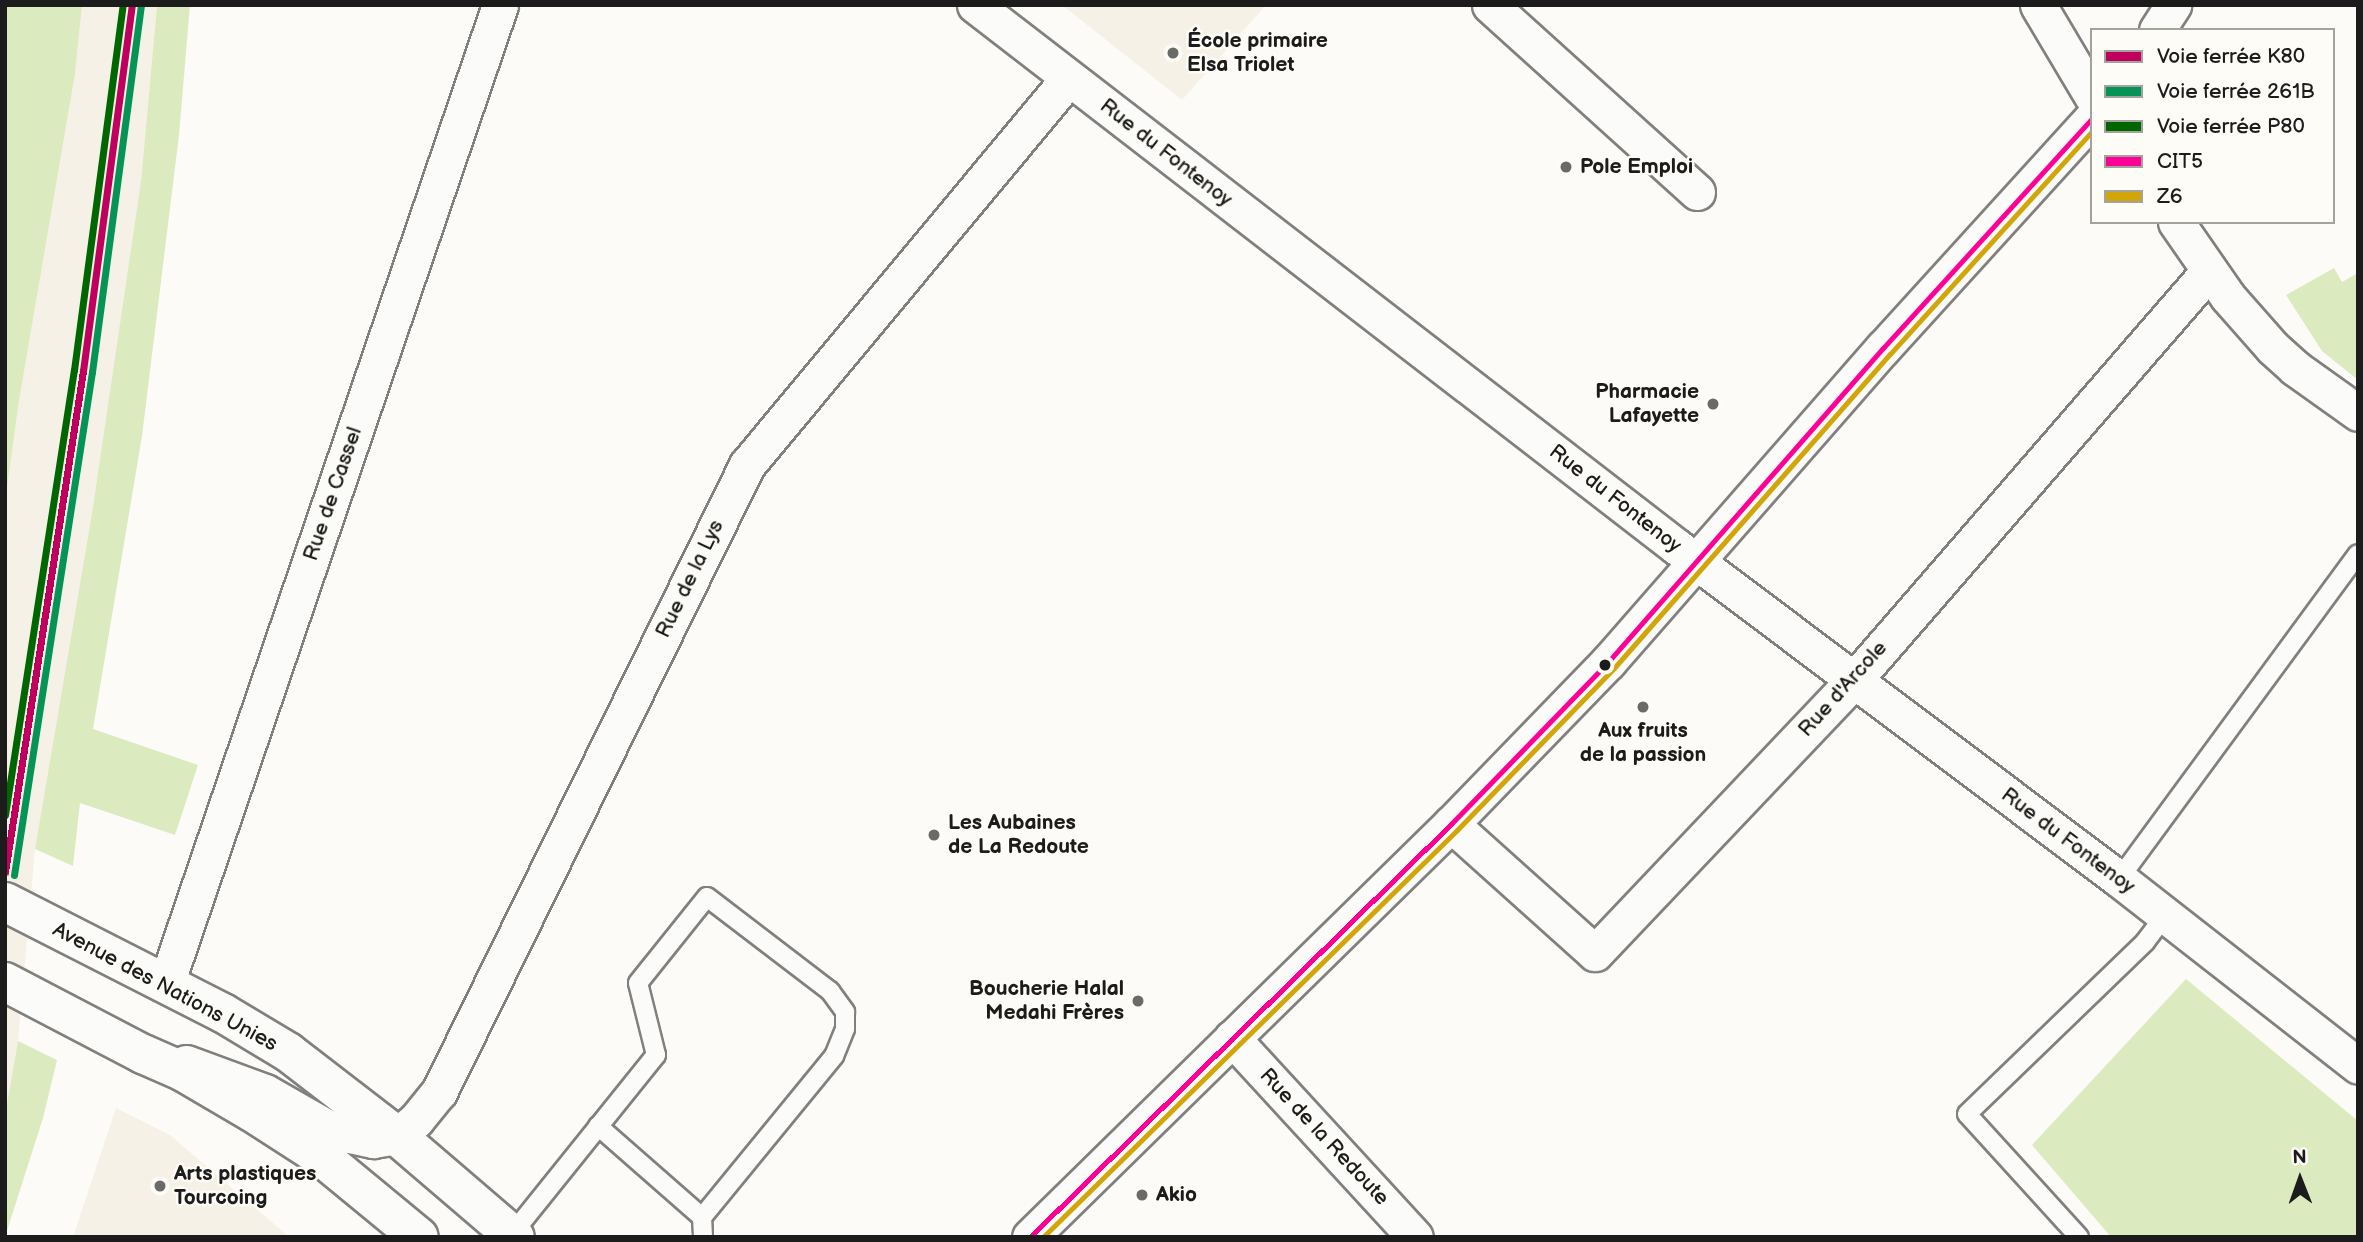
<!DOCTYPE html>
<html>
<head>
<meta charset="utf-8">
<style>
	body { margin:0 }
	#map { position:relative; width:2363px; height:1242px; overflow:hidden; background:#fcfbf8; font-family:"Balsamiq Sans",sans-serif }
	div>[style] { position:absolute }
	.built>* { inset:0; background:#f6f1e6 }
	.green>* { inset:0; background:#dceac0 }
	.roads { filter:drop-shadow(2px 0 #81807f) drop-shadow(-2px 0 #81807f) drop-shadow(0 2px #81807f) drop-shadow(0 -2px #81807f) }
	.lane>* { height:18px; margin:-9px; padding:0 9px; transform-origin:9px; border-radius:9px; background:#fbfbf9 }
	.street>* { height:35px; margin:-17.5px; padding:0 17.5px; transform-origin:17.5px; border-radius:17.5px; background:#fbfbf9 }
	.primary>* { height:38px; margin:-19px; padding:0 19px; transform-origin:19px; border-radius:19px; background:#fbfbf9 }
	.bus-1>* { height:5px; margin:-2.5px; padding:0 2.5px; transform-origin:2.5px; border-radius:2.5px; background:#ff0096 }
	.bus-2>* { height:5px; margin:-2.5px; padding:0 2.5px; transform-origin:2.5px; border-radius:2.5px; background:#d2a609 }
	.rail-1>* { height:7px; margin:-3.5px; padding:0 3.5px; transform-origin:3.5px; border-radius:3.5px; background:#bf005f }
	.rail-2>* { height:7px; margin:-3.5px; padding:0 3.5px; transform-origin:3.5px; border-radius:3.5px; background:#069456 }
	.rail-3>* { height:7px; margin:-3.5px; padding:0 3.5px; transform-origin:3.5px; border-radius:3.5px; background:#060 }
	.dots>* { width:19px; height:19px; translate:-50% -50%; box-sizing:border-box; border:4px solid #fdfcf7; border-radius:50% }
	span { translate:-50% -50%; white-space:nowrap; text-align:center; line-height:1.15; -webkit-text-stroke:5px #fdfcf7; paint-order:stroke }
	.poi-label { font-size:21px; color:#1c1c1c; font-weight:700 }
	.left { translate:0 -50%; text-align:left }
	.right { translate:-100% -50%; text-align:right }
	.street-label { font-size:21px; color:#1c1c1c }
	.frame { position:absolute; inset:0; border:7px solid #1c1c1c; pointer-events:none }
	.legend { position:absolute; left:2090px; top:28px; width:245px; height:196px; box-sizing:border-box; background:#fdfcf7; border:2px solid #a3a29f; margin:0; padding:9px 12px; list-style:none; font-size:21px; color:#1c1c1c }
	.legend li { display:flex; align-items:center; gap:14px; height:35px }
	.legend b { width:35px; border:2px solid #a3a29f }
	.north { position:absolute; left:2265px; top:1144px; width:70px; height:70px; -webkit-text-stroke:5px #fdfcf7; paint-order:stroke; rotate:359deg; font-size:19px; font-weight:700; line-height:28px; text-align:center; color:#1c1c1c }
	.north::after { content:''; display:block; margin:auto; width:24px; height:32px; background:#1c1c1c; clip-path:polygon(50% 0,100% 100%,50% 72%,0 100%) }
</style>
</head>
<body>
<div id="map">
	<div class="built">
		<i style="clip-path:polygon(82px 5px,157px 5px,141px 181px,92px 513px,35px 849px,18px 1041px,5px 1115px,5px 502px,19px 401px,75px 74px)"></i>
		<i style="clip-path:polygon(1062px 5px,1266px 5px,1182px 100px)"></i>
		<i style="clip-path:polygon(116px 1108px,170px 1135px,289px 1237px,73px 1237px)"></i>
	</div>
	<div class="green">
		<i style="clip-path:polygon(5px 5px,82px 5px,75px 74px,19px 401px,5px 502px)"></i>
		<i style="clip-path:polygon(157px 5px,190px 5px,179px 135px,142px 436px,93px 729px,198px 765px,175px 835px,80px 803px,73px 866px,35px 849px,92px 513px,141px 181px)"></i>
		<i style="clip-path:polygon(2334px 268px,2342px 282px,2358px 273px,2358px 380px,2322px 351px,2286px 295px)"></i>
		<i style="clip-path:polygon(2186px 979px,2358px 1121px,2358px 1237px,2111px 1237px,2032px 1145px)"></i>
		<i style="clip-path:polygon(18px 1041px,57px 1060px,43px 1118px,5px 1237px,5px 1115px)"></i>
	</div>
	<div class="roads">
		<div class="lane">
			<i style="left:2119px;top:879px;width:403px;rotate:-53.7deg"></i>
			<i style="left:598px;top:1126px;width:138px;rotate:41.2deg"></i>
			<i style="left:702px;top:1217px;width:20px;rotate:87deg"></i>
			<i style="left:512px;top:1234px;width:230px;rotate:-51.2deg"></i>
			<i style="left:656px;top:1055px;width:74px;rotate:-104deg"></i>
			<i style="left:638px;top:983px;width:110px;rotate:-51.3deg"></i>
			<i style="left:707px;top:897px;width:155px;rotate:37.4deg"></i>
			<i style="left:830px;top:991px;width:26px;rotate:54deg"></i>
			<i style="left:845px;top:1012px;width:17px;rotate:90deg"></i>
			<i style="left:845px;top:1029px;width:29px;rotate:112deg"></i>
			<i style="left:834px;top:1056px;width:208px;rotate:129.3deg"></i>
			<i style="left:2079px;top:1237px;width:166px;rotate:-132.3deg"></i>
			<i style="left:1967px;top:1114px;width:248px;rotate:-44deg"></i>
			<i style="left:2145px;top:942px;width:34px;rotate:-53deg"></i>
		</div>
		<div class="street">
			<i style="left:975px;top:5px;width:887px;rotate:37.67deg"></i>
			<i style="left:1677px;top:547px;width:553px;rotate:36.91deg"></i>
			<i style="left:2119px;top:879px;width:303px;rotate:38deg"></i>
			<i style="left:1490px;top:5px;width:279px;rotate:42.1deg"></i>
			<i style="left:2038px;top:5px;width:106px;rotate:59.3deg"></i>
			<i style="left:2157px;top:30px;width:30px;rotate:-57deg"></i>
			<i style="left:2176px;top:222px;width:91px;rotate:55.3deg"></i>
			<i style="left:2228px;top:297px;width:68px;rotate:48.6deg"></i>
			<i style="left:2273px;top:348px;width:30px;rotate:42deg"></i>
			<i style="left:2295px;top:368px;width:77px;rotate:35.5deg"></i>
			<i style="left:1451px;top:824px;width:193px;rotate:41.9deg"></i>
			<i style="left:1595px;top:953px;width:378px;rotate:-46.5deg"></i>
			<i style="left:1855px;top:679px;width:540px;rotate:-49.05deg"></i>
			<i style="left:166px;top:984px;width:1034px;rotate:-71.16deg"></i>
			<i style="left:1232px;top:1038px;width:270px;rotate:47.4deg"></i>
			<i style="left:186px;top:1063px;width:84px;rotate:20.2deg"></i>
			<i style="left:265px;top:1092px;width:70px;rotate:29.8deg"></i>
			<i style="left:326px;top:1127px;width:24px;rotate:19deg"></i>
			<i style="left:349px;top:1135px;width:25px;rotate:12deg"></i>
			<i style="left:373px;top:1140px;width:24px;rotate:-9deg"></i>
			<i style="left:397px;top:1136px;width:25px;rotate:-40deg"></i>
			<i style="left:416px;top:1120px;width:36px;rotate:-51deg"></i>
			<i style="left:439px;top:1092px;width:699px;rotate:-63.84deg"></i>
			<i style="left:747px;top:465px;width:503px;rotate:-50.24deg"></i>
			<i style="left:1030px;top:1237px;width:590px;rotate:-44.45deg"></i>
			<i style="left:1451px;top:824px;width:226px;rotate:-45.9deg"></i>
			<i style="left:1608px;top:662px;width:417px;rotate:-48.8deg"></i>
			<i style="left:1883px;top:348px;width:311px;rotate:-47.7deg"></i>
		</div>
		<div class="primary">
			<i style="left:5px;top:902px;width:245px;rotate:27deg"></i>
			<i style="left:223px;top:1013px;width:76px;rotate:31deg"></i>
			<i style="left:288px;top:1052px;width:138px;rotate:37.6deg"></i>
			<i style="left:397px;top:1136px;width:155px;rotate:40.6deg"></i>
			<i style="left:5px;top:982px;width:156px;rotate:27.6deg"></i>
			<i style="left:143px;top:1054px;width:43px;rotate:23.6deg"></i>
			<i style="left:182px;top:1071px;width:81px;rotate:30.4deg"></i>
			<i style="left:252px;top:1112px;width:85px;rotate:32.9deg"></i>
			<i style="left:323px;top:1158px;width:124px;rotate:39.5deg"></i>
		</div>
	</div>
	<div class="bus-1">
		<i style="left:1030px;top:1237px;width:590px;rotate:-44.45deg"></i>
		<i style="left:1451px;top:824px;width:226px;rotate:-45.9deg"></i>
		<i style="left:1608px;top:662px;width:417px;rotate:-48.8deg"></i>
		<i style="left:1883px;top:348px;width:311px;rotate:-47.7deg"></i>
	</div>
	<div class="bus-2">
		<i style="left:1043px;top:1237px;width:581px;rotate:-44.51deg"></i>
		<i style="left:1457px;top:830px;width:226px;rotate:-45.9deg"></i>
		<i style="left:1614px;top:668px;width:418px;rotate:-48.7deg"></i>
		<i style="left:1890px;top:354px;width:301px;rotate:-47.8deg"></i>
	</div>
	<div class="rail-1">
		<i style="left:5px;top:872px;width:507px;rotate:-81.15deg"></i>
		<i style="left:83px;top:371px;width:369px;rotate:-82.4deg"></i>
	</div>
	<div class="rail-2">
		<i style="left:14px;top:875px;width:509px;rotate:-81.19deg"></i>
		<i style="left:92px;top:372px;width:369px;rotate:-82.4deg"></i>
	</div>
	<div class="rail-3">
		<i style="left:5px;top:815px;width:450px;rotate:-81.2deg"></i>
		<i style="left:74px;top:370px;width:368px;rotate:-82.4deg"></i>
	</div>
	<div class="dots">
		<i style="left:1173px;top:53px;background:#6a6a69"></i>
		<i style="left:1566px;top:167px;background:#6a6a69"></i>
		<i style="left:1713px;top:404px;background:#6a6a69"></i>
		<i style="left:1605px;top:665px;background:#1c1c1c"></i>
		<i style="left:1643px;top:707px;background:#6a6a69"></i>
		<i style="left:934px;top:835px;background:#6a6a69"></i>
		<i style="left:1138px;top:1001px;background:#6a6a69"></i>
		<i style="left:160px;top:1186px;background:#6a6a69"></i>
		<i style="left:1142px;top:1195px;background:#6a6a69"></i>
	</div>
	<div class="poi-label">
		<span class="left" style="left:1187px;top:53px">École primaire<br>Elsa Triolet</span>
		<span class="left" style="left:1580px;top:167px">Pole Emploi</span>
		<span class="right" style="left:1699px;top:404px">Pharmacie<br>Lafayette</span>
		<span style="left:1643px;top:743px">Aux fruits<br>de la passion</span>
		<span class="left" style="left:948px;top:835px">Les Aubaines<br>de La Redoute</span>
		<span class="right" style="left:1124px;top:1001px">Boucherie Halal<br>Medahi Frères</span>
		<span class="left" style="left:174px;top:1186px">Arts plastiques<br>Tourcoing</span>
		<span class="left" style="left:1156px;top:1195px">Akio</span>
	</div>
	<div class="street-label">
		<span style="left:1166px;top:153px;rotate:38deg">Rue du Fontenoy</span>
		<span style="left:333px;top:494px;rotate:-71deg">Rue de Cassel</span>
		<span style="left:1615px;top:499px;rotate:38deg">Rue du Fontenoy</span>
		<span style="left:690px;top:579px;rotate:-64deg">Rue de la Lys</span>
		<span style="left:1843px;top:689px;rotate:-48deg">Rue d'Arcole</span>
		<span style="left:2068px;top:841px;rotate:37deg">Rue du Fontenoy</span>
		<span style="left:165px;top:987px;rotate:28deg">Avenue des Nations Unies</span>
		<span style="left:1324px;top:1137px;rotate:47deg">Rue de la Redoute</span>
	</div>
	<div class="frame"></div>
	<ul class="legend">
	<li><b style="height:9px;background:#bf005f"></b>Voie ferrée K80</li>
	<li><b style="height:9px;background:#069456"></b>Voie ferrée 261B</li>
	<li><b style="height:9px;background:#060"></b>Voie ferrée P80</li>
	<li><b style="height:9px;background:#ff0096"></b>CIT5</li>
	<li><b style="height:9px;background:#d2a609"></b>Z6</li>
	</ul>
	<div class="north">N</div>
</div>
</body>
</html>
